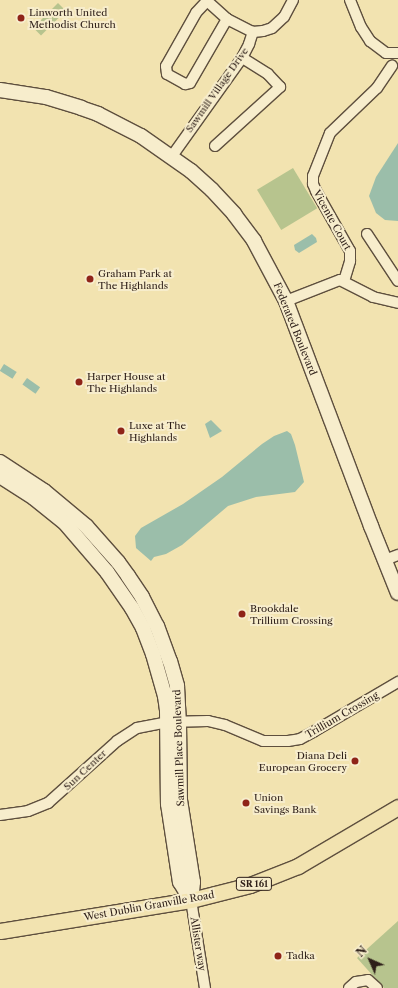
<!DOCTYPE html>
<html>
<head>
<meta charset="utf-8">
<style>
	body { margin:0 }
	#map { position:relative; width:398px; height:988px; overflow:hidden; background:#f2e3b0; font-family:"Libre Caslon Text",serif }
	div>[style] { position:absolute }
	.green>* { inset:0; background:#b7c48e; transform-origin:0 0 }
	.water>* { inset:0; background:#9bbeaa; transform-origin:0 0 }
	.roads { filter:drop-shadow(1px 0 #5e4f3e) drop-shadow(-1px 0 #5e4f3e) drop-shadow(0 1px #5e4f3e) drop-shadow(0 -1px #5e4f3e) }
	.street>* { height:10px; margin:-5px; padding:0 5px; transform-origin:5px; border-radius:5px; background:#f7edcc }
	.secondary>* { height:14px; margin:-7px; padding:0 7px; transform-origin:7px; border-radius:7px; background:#f7edcc }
	.primary>* { height:15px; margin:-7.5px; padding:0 7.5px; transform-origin:7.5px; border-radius:7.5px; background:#f2e3b0 }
	.dots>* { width:11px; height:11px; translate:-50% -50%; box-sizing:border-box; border:2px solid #f7edcc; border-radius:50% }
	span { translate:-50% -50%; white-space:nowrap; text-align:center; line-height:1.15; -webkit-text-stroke:4px #f7edcc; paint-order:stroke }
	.shield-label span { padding:1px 3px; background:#f7edcc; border:1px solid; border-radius:3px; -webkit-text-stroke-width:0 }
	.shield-label { font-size:9px; color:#2d1e18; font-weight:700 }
	.poi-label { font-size:10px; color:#2d1e18 }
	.left { translate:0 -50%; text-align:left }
	.right { translate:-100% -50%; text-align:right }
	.street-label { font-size:10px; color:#2d1e18 }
	.north { position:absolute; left:350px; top:940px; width:40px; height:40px; -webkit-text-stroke:3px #f7edcc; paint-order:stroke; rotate:315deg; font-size:11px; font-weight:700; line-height:16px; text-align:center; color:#2d1e18 }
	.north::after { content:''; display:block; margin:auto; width:14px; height:18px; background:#2d1e18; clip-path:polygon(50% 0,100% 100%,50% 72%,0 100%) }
</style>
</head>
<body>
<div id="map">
	<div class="green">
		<i style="left:58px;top:3px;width:11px;height:35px;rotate:45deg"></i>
		<i style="left:293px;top:168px;width:47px;height:42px;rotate:59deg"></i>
		<i style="clip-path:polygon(398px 921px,398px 988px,384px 988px,357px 958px)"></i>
	</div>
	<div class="water">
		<i style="clip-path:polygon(398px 143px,398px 221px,385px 220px,376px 213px,369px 196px,376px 177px)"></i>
		<i style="clip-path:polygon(312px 234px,316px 238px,317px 242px,299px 253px,295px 250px,294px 245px)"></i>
		<i style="left:4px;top:364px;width:15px;height:8px;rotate:32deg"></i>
		<i style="left:27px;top:378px;width:16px;height:8px;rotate:35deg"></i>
		<i style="clip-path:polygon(211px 420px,222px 431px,210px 438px,205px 424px)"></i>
		<i style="clip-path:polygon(287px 431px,291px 434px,295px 445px,304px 482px,295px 492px,256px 497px,228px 506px,182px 545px,166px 554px,154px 557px,151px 561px,136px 548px,135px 536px,141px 528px,183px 504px,222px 477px,262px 444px,274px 436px)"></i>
	</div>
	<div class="roads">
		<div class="street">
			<i style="left:206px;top:0;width:28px;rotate:42deg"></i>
			<i style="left:227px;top:19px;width:29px;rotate:27deg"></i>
			<i style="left:253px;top:32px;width:10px;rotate:-6deg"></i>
			<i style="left:263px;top:31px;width:9px;rotate:-18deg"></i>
			<i style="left:272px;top:28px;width:16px;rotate:-43deg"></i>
			<i style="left:284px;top:17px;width:19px;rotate:-62deg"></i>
			<i style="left:350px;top:0;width:29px;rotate:68deg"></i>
			<i style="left:361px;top:27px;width:17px;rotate:57deg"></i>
			<i style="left:370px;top:41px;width:20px;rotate:37deg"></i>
			<i style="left:386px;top:53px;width:12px"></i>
			<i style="left:207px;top:1px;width:16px;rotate:133deg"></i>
			<i style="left:196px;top:13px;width:61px;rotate:119.5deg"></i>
			<i style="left:166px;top:66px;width:8px;rotate:83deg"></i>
			<i style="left:167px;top:74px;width:21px;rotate:29deg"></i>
			<i style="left:185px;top:84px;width:5px;rotate:-11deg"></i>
			<i style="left:190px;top:83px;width:74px;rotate:-60deg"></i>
			<i style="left:215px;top:146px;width:88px;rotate:-42.2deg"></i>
			<i style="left:280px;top:87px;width:18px;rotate:-133deg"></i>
			<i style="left:268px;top:74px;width:31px;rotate:-148deg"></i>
			<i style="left:172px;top:156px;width:120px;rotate:-54.5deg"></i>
			<i style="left:242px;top:58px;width:16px;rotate:-63deg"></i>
			<i style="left:249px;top:44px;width:13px;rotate:-72deg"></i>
			<i style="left:367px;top:234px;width:56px;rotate:56.6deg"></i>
			<i style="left:344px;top:281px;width:21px;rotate:-73deg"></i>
			<i style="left:350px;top:261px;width:10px;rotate:-90deg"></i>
			<i style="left:350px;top:251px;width:69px;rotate:-119.5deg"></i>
			<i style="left:316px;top:191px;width:8px;rotate:-113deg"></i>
			<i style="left:313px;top:184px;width:8px;rotate:-90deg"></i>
			<i style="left:313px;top:176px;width:46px;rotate:-68.4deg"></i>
			<i style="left:330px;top:133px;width:65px;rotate:-43.8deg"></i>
			<i style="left:377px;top:88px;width:27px;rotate:-56deg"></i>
			<i style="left:286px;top:301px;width:58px;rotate:-21.3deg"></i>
			<i style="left:340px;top:280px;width:37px;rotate:27deg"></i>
			<i style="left:373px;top:297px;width:26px;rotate:13deg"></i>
			<i style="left:385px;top:560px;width:14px;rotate:-21deg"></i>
			<i style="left:0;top:815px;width:28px;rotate:-8deg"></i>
			<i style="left:28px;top:811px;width:22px;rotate:-22deg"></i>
			<i style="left:48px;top:803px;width:93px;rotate:-41.9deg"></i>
			<i style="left:117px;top:741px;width:24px;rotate:-33deg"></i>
			<i style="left:137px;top:728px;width:31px;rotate:-11deg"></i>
			<i style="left:167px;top:722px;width:41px;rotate:-1.4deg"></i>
			<i style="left:208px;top:721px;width:17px;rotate:13deg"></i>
			<i style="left:225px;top:725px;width:41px;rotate:22.8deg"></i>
			<i style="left:263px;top:741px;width:25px"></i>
			<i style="left:288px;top:741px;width:12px;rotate:-9deg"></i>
			<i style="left:300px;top:739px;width:15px;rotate:-28deg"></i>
			<i style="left:313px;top:732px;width:99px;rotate:-30.5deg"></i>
			<i style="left:191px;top:900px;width:89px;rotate:81deg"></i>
			<i style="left:349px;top:988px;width:9px;rotate:-41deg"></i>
			<i style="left:356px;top:982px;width:12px;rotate:-9deg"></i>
			<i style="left:368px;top:980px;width:12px;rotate:42deg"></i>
		</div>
		<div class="secondary">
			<i style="left:0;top:90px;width:47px;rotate:8.7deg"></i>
			<i style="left:46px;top:97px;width:37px;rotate:17deg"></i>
			<i style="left:81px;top:108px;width:18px;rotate:19deg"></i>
			<i style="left:98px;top:114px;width:48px;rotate:27.1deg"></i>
			<i style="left:141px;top:136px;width:61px;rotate:35deg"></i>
			<i style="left:191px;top:171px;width:28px;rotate:42deg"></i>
			<i style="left:212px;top:190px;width:33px;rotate:47deg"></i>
			<i style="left:234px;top:214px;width:34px;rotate:53deg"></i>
			<i style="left:254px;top:241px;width:68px;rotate:61.9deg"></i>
			<i style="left:286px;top:301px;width:241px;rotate:69.3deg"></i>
			<i style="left:371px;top:526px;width:72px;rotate:68.1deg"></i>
			<i style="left:0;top:462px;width:53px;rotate:33.4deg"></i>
			<i style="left:44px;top:491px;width:55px;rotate:39.8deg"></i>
			<i style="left:86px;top:526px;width:48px;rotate:48.4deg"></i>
			<i style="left:118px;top:562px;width:17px;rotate:54deg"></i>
			<i style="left:128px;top:576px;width:25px;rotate:56deg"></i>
			<i style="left:142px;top:597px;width:33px;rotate:63deg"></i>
			<i style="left:157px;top:626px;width:37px;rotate:70deg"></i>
			<i style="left:170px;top:661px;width:26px;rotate:74deg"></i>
			<i style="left:177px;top:686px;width:36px;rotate:87deg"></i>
			<i style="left:179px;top:722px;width:78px;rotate:89.3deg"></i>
			<i style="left:180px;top:800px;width:83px;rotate:81deg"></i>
			<i style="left:193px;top:882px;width:18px;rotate:96deg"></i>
			<i style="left:0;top:476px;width:40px;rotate:32.9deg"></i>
			<i style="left:34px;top:498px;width:38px;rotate:39deg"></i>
			<i style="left:64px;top:522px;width:66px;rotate:49.3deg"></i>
			<i style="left:107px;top:572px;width:44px;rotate:55.2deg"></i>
			<i style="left:132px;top:608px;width:23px;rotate:61deg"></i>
			<i style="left:143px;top:628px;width:28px;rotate:69deg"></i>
			<i style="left:153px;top:654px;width:44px;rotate:74.1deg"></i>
			<i style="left:165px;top:696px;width:15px;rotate:82deg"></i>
			<i style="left:167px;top:711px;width:93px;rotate:89.4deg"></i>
			<i style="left:168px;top:804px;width:79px;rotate:81.3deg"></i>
			<i style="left:180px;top:882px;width:21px;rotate:59deg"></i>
		</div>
		<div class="primary">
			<i style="left:0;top:931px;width:193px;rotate:-9.2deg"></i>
			<i style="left:191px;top:900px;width:61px;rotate:-14.3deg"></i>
			<i style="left:250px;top:885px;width:52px;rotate:-21.6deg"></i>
			<i style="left:298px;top:866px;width:116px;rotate:-30.5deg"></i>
		</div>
	</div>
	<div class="dots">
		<i style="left:21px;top:18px;background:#8f2418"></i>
		<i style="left:90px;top:279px;background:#8f2418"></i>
		<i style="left:79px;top:382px;background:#8f2418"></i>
		<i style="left:121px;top:431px;background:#8f2418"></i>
		<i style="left:242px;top:614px;background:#8f2418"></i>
		<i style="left:355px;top:761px;background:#8f2418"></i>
		<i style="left:246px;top:803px;background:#8f2418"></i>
		<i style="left:278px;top:956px;background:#8f2418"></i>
	</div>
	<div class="shield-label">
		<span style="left:254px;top:884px">SR 161</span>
	</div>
	<div class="poi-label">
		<span class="left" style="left:29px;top:18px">Linworth United<br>Methodist Church</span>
		<span class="left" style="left:98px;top:279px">Graham Park at<br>The Highlands</span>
		<span class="left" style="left:87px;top:382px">Harper House at<br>The Highlands</span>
		<span class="left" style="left:129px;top:431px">Luxe at The<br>Highlands</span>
		<span class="left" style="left:250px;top:614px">Brookdale<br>Trillium Crossing</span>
		<span class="right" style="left:347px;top:761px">Diana Deli<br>European Grocery</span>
		<span class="left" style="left:254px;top:803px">Union<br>Savings Bank</span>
		<span class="left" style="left:286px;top:956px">Tadka</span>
	</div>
	<div class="street-label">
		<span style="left:217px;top:90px;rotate:-55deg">Sawmill Village Drive</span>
		<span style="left:332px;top:220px;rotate:61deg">Vicente Court</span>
		<span style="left:295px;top:329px;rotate:68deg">Federated Boulevard</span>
		<span style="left:342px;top:715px;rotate:-30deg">Trillium Crossing</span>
		<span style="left:179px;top:748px;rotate:-92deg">Sawmill Place Boulevard</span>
		<span style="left:85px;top:770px;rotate:-43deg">Sun Center</span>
		<span style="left:149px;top:906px;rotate:-10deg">West Dublin Granville Road</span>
		<span style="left:198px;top:944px;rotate:81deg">Allister way</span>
	</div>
	<div class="north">N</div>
</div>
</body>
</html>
